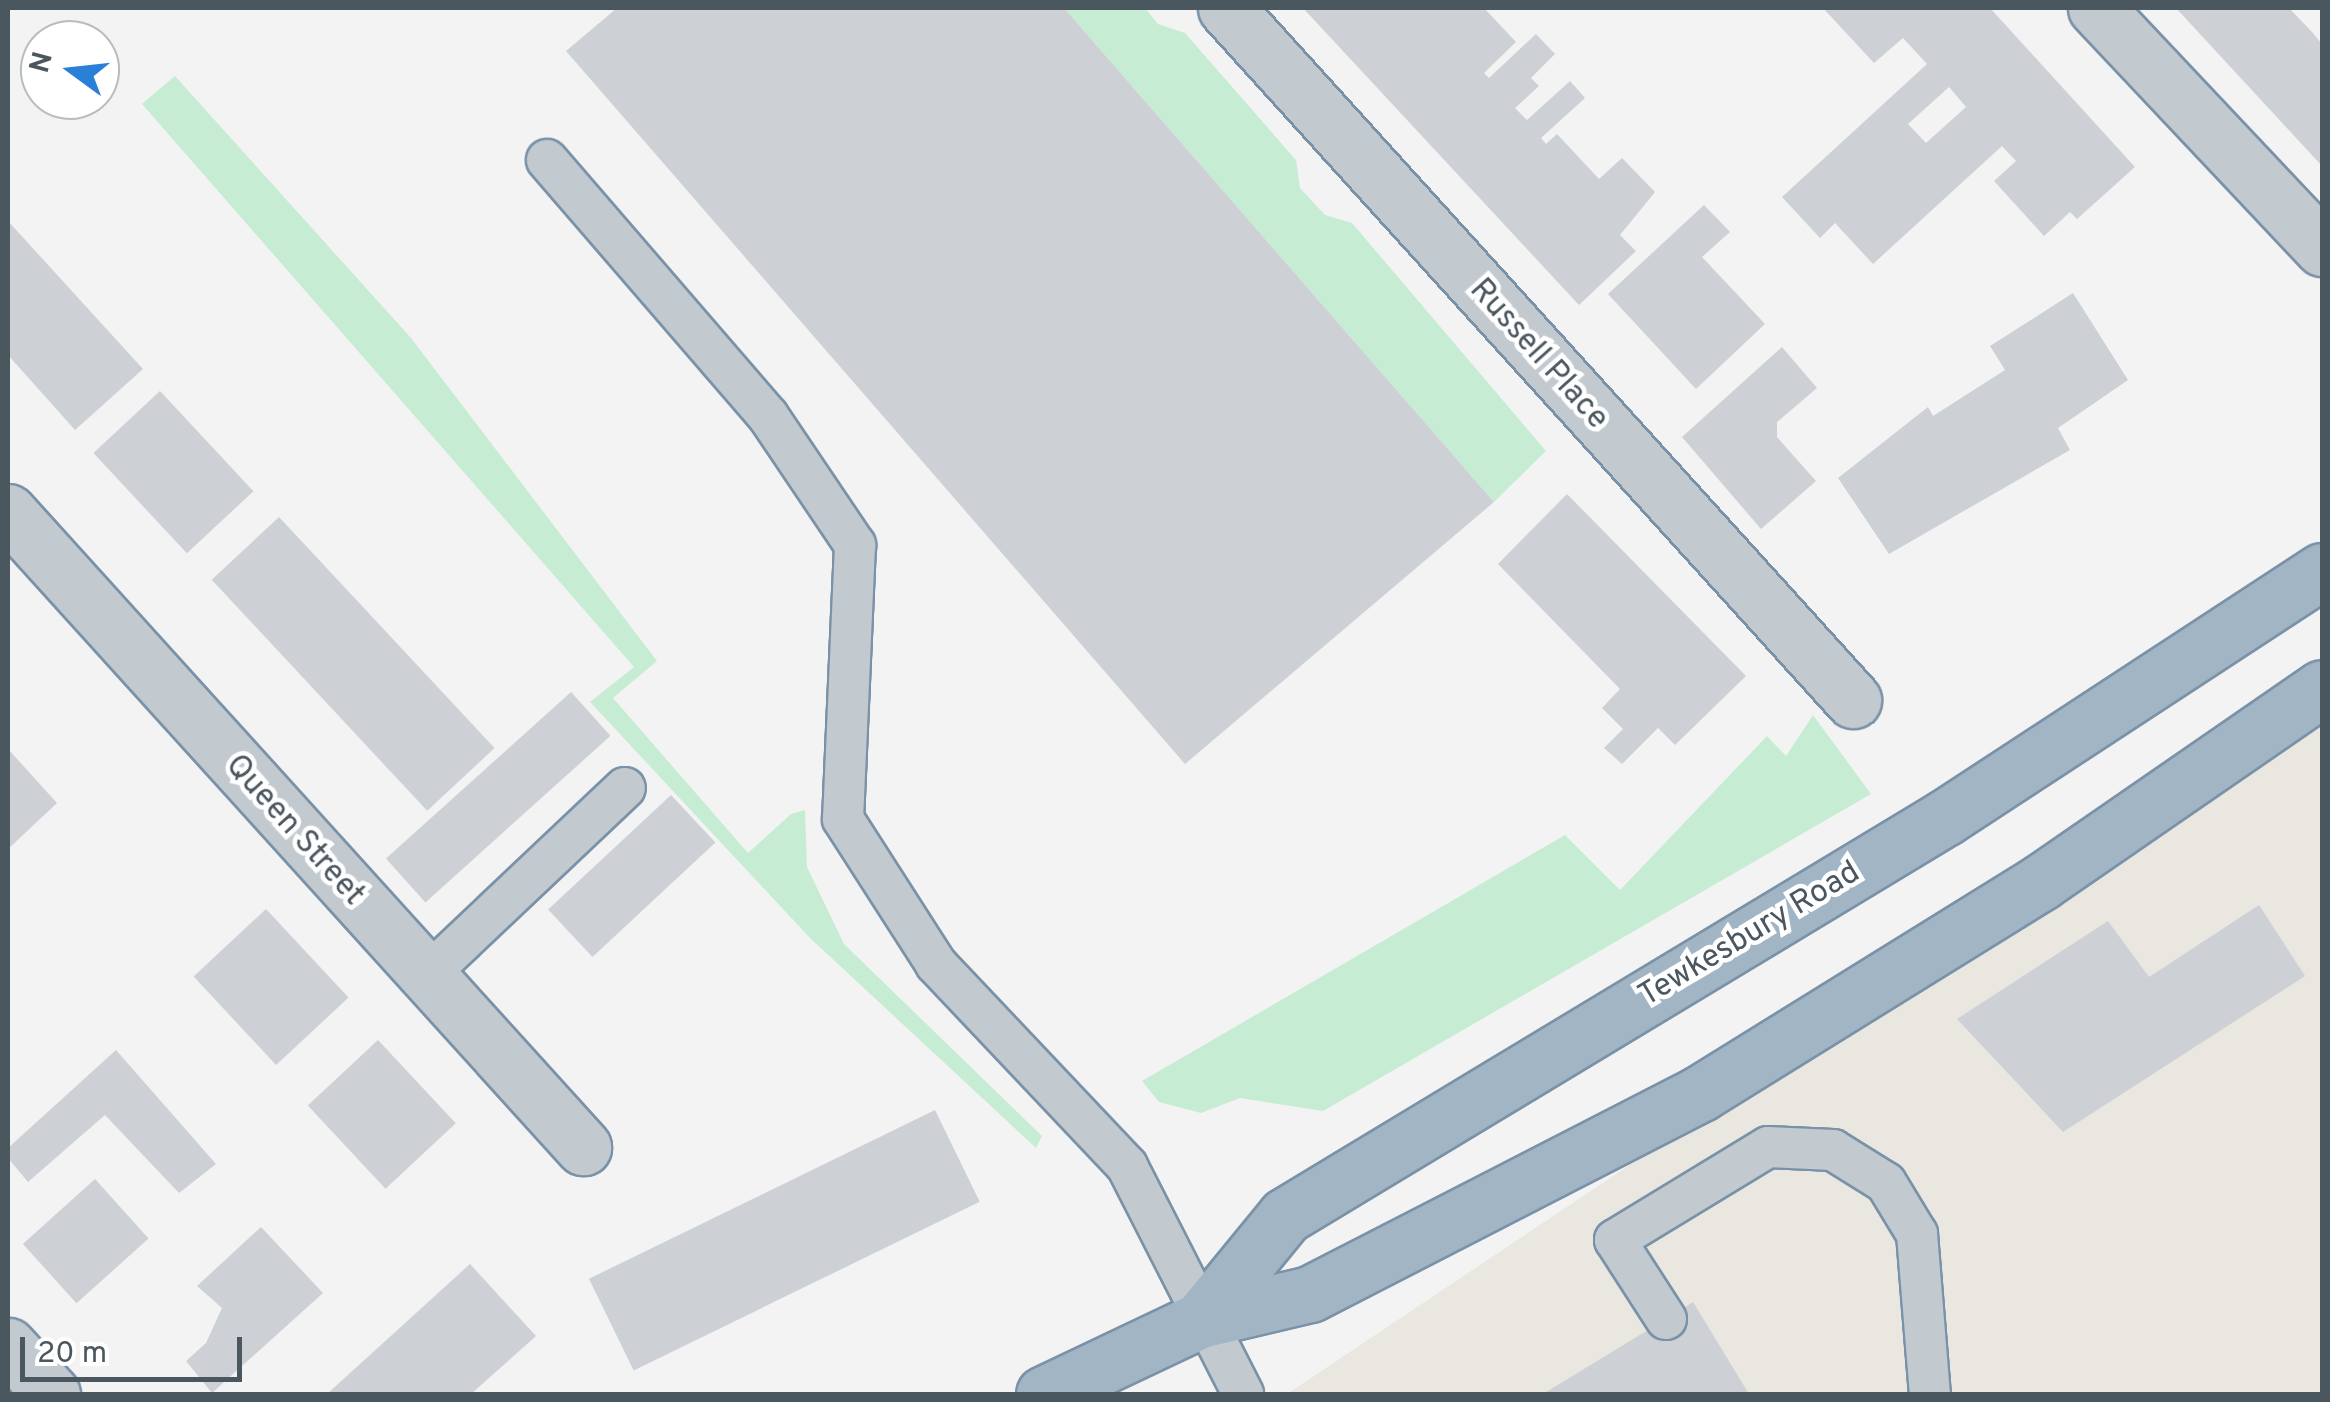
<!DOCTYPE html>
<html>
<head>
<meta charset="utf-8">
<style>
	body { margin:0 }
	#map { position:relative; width:2330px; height:1402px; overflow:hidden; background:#f4f3f3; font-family:Overpass,sans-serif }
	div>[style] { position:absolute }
	.commercial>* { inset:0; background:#eae7e1 }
	.green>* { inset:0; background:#c6edd3 }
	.building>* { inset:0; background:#cdd0d4; transform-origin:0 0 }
	.roads { filter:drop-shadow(2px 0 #7a92a8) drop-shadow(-2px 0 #7a92a8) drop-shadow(0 2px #7a92a8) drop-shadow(0 -2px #7a92a8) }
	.service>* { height:40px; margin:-20px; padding:0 20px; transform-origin:20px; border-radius:20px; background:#c2cad0 }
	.minor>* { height:55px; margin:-27.5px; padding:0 27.5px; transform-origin:27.5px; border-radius:27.5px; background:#c2cad0 }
	.trunk>* { height:55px; margin:-27.5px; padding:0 27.5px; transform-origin:27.5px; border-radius:27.5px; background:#a2b5c5 }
	span { translate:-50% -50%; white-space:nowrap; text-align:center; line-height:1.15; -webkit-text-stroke:9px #fff; paint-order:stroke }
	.street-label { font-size:32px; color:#4b575f }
	.frame { position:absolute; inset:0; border:10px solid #4b575f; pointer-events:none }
	.north { position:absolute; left:20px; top:20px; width:100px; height:100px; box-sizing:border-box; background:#fff; border:2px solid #b7bcbf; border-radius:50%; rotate:285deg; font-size:28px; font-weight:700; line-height:40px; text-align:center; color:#4b575f }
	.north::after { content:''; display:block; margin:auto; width:35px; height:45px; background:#2a7fd7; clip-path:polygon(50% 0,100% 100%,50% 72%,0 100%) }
	.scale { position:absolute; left:20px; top:1337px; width:222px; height:45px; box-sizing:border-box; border:5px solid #4b575f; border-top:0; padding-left:12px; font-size:30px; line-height:35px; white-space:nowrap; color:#4b575f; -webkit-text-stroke:8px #fff; paint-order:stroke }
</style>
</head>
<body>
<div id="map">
	<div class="commercial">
		<i style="clip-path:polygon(2322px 702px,2322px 1394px,1287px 1394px)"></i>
	</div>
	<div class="green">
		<i style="clip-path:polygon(1064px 8px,1145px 8px,1158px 24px,1185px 33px,1296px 160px,1300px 188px,1325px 215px,1352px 223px,1546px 451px,1494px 502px)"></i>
		<i style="clip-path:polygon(175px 76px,411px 338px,657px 661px,613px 698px,748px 853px,791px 814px,805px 810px,807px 867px,844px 944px,1042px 1136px,1036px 1148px,810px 938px,590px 702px,634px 667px,142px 104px)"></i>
		<i style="clip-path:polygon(1813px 715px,1871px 794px,1323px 1111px,1240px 1098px,1201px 1113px,1159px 1102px,1142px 1081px,1565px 835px,1620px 890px,1767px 736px,1786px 756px)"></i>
	</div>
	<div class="building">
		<i style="clip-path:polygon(617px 8px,1064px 8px,1494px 502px,1185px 764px,566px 51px)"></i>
		<i style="clip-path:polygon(1303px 8px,1484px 8px,1516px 42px,1484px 73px,1489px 78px,1536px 34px,1555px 54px,1531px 78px,1539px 86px,1515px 108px,1527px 120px,1570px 81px,1585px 98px,1541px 138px,1546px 144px,1557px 134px,1599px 179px,1622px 158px,1655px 192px,1620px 235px,1636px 251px,1579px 305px)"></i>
		<i style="clip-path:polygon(evenodd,1823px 8px,1990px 8px,2135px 167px,2077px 219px,2070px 212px,2044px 236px,1994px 181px,2016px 161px,2002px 146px,1873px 264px,1835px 223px,1820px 238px,1782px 197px,1927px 64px,1903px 38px,1874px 63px,1823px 8px,1949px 87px,1966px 107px,1926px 143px,1908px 124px,1949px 87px)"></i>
		<i style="clip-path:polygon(2176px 8px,2289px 8px,2312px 32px,2322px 44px,2322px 166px)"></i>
		<i style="clip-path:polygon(1704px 205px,1730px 232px,1702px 257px,1765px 324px,1696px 389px,1608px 294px)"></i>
		<i style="clip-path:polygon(8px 221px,143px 369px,75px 430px,8px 355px)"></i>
		<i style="clip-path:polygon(2073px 293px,2128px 380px,2058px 428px,2070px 450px,1889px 554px,1838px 478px,1928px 407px,1933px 416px,2005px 370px,1990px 346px)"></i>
		<i style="clip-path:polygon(1782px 347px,1817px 388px,1777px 422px,1777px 437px,1816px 481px,1761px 529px,1682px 437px)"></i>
		<i style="left:160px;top:391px;width:137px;height:91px;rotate:47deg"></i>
		<i style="clip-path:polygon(1567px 494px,1746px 676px,1675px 745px,1658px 728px,1622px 764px,1604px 748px,1623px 729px,1602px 708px,1620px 689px,1498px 564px)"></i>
		<i style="left:279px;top:517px;width:316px;height:92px;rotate:47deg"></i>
		<i style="left:571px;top:692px;width:59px;height:249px;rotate:48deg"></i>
		<i style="clip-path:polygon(8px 749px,57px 803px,8px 849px)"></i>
		<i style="left:671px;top:795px;width:65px;height:168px;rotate:47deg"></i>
		<i style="clip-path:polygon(2259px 905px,2305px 976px,2063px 1132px,1957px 1019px,2108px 921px,2149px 977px)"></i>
		<i style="left:266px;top:909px;width:121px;height:99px;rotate:47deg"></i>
		<i style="left:378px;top:1040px;width:114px;height:96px;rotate:47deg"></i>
		<i style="clip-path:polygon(116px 1050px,216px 1164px,179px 1193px,105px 1115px,28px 1182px,8px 1158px,8px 1148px)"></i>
		<i style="left:935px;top:1110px;width:102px;height:385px;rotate:64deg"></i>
		<i style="left:95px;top:1179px;width:80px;height:97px;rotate:48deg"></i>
		<i style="clip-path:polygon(261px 1227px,323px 1293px,212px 1393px,186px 1361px,206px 1343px,222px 1308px,197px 1286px)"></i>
		<i style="clip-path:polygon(470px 1264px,536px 1336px,471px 1394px,327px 1394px)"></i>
		<i style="clip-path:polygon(1693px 1302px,1749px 1394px,1543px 1394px,1666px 1319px)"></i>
	</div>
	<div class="roads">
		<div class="service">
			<i style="left:547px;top:160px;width:338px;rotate:49.2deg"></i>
			<i style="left:768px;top:416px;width:156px;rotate:56deg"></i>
			<i style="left:855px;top:545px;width:274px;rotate:92.5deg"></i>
			<i style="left:843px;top:819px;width:172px;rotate:57.3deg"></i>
			<i style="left:936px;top:964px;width:278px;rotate:46.6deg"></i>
			<i style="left:1127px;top:1166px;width:256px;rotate:63deg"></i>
			<i style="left:425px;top:977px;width:275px;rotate:-43.4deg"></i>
			<i style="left:1666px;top:1319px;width:94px;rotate:-122.8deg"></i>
			<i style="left:1615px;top:1240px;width:179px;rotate:-31.3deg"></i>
			<i style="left:1768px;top:1147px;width:65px;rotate:2.6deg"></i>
			<i style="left:1833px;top:1150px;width:62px;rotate:31.9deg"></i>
			<i style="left:1886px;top:1183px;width:60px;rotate:58.7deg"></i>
			<i style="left:1917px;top:1234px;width:161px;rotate:85.4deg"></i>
		</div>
		<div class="minor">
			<i style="left:1226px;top:8px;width:934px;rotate:47.82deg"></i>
			<i style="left:2096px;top:8px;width:330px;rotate:46.7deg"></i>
			<i style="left:8px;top:512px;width:857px;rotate:47.84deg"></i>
			<i style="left:8px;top:1346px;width:65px;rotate:47.5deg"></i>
		</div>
		<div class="trunk">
			<i style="left:1200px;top:1320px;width:134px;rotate:-50.7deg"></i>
			<i style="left:1285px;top:1216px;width:772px;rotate:-31.12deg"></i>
			<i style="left:1946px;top:817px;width:449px;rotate:-33.2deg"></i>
			<i style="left:1044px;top:1394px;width:173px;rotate:-25.4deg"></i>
			<i style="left:1200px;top:1320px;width:113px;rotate:-13.3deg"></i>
			<i style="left:1310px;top:1294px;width:440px;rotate:-27.2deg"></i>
			<i style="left:1701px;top:1093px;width:400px;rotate:-31.8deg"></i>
			<i style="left:2041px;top:882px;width:341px;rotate:-34.6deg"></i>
		</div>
	</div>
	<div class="street-label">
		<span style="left:1538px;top:355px;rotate:48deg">Russell Place</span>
		<span style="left:294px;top:831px;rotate:48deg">Queen Street</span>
		<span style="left:1750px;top:935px;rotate:-31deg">Tewkesbury Road</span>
	</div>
	<div class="frame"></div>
	<div class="north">N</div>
	<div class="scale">20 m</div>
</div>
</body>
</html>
